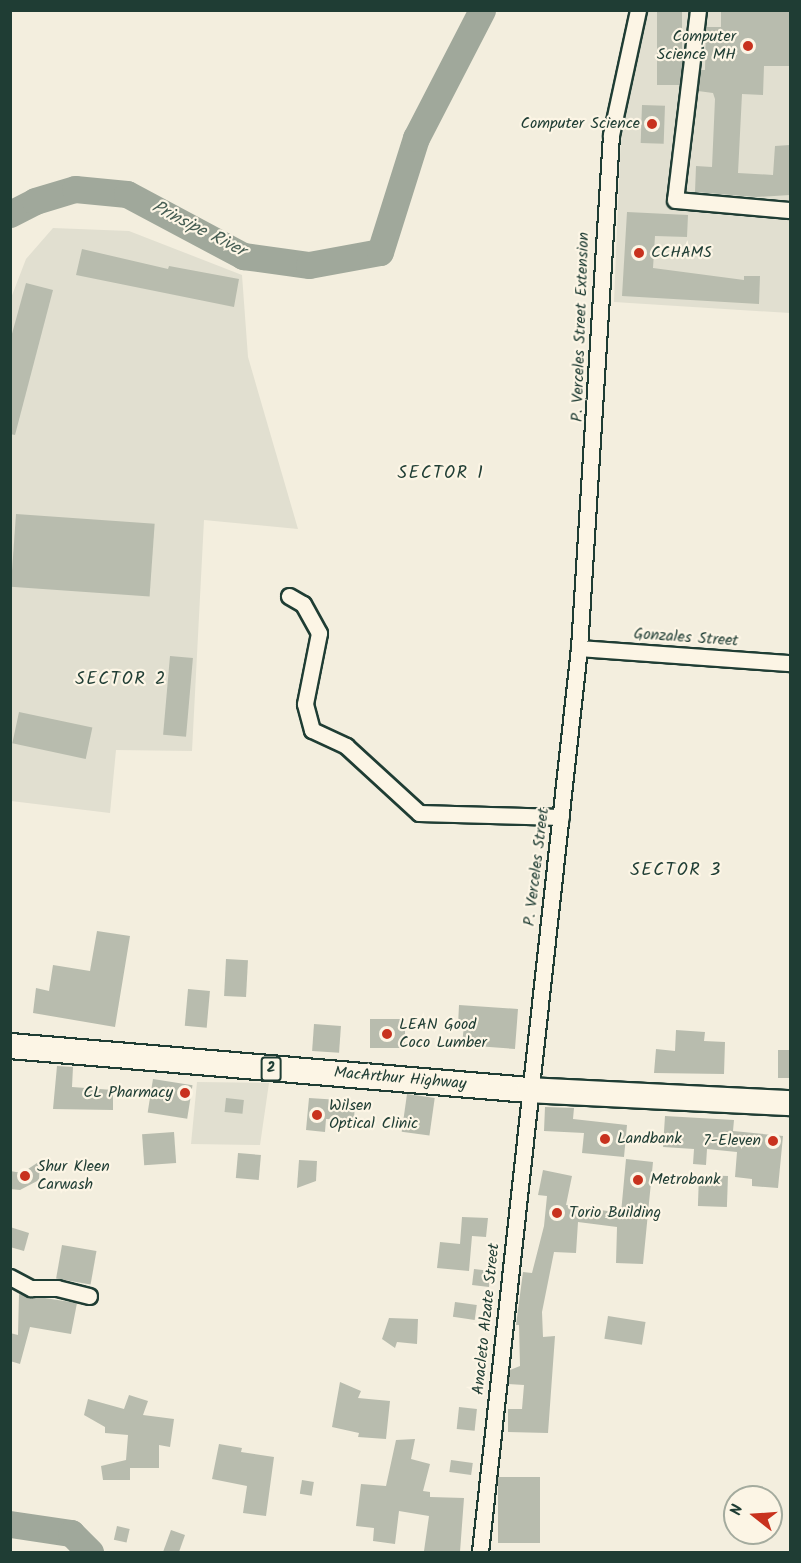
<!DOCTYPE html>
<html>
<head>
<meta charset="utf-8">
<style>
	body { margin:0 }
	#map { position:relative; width:801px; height:1563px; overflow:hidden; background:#f3eede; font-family:Kalam,sans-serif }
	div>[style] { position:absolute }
	.built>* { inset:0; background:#e1dfd0 }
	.river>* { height:27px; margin:-13.5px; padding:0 13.5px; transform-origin:13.5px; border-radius:13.5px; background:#a0a89b }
	.building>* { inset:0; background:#b8bcae; transform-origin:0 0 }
	.roads { filter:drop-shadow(2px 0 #1f3d34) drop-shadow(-2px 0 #1f3d34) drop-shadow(0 2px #1f3d34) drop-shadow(0 -2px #1f3d34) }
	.minor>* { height:15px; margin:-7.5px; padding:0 7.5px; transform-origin:7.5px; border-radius:7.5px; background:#fcf5e5 }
	.trunk>* { height:24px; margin:-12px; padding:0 12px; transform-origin:12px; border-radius:12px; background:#fcf5e5 }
	.dots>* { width:16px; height:16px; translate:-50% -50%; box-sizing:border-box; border:3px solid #fcf5e5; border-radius:50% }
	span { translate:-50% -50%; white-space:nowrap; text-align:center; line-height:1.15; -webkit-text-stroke:4.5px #fcf5e5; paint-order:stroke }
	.shield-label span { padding:2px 4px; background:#fcf5e5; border:2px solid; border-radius:4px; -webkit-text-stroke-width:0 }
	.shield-label { font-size:15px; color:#1f3d34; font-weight:700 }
	.poi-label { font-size:16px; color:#1f3d34 }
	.right { translate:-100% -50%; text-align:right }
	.left { translate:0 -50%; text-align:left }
	.street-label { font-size:16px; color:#1f3d34 }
	.water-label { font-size:18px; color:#465d53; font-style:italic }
	.neighbourhood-label { font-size:18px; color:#1f3d34; letter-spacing:1.5px }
	.frame { position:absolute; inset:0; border:12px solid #1f3d34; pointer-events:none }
	.north { position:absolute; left:723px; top:1485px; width:60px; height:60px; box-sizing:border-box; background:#fcf5e5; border:2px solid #a4ab9e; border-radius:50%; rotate:287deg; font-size:16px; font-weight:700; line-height:24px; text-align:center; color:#1f3d34 }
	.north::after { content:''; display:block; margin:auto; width:21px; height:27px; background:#c8321e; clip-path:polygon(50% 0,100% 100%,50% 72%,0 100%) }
</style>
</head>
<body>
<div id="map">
	<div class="built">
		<i style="clip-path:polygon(648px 11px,790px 11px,790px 313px,614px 302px,621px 132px)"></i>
		<i style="clip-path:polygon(53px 228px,129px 231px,242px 275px,248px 357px,298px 529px,204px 520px,192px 751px,116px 750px,110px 813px,11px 801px,11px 298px,26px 259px)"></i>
		<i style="clip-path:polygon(197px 1082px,269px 1083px,260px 1145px,191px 1144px)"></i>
	</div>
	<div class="river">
		<i style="left:10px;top:214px;width:28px;rotate:-27deg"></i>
		<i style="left:35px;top:201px;width:42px;rotate:-16.7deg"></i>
		<i style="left:75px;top:189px;width:52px;rotate:5.5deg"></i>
		<i style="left:127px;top:194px;width:132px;rotate:28.1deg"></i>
		<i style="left:243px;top:256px;width:67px;rotate:7.8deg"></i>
		<i style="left:309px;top:265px;width:72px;rotate:-10.4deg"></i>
		<i style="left:380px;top:252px;width:120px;rotate:-72.5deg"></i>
		<i style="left:416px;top:138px;width:144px;rotate:-62.7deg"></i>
		<i style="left:10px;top:1524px;width:62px;rotate:8.4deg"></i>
		<i style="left:71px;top:1533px;width:27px;rotate:45deg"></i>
	</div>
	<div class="building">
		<i style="left:657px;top:10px;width:25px;height:75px"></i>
		<i style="clip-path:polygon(721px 10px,790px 10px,790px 66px,764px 66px,763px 95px,742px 94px,738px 173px,773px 175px,775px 146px,790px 145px,790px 195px,756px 197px,695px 192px,696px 166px,712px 167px,715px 99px,713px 93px,698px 91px,701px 70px,705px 70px,706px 27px,721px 27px)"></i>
		<i style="left:642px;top:105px;width:23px;height:38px;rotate:2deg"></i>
		<i style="clip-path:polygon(627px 212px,688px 215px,687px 237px,655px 236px,653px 268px,744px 280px,744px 276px,760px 276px,759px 304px,622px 296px)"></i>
		<i style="clip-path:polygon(82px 249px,168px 269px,169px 266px,239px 279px,234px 307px,76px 275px)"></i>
		<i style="clip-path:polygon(26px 283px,53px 290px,15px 435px,10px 434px,10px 341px)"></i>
		<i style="left:16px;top:514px;width:139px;height:73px;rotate:4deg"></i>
		<i style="left:170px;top:656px;width:23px;height:79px;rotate:5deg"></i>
		<i style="left:19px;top:712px;width:75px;height:32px;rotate:12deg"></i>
		<i style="clip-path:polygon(97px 931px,130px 936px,115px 1027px,33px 1013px,36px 988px,49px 991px,53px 965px,90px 971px)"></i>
		<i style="left:226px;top:959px;width:22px;height:37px;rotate:3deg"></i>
		<i style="left:188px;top:989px;width:22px;height:37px;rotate:5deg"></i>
		<i style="clip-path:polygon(459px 1005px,518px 1009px,515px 1049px,462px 1045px,464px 1025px,458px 1025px)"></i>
		<i style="left:405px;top:1019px;width:29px;height:35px;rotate:90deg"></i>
		<i style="left:314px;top:1024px;width:27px;height:27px;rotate:4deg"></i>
		<i style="clip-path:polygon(676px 1030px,705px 1032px,704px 1041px,725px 1042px,724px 1074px,654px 1073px,656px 1049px,675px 1051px)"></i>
		<i style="left:778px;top:1050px;width:12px;height:28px"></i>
		<i style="clip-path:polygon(57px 1066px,73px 1067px,72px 1087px,113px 1090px,113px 1110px,53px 1109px)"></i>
		<i style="left:153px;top:1079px;width:40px;height:34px;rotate:9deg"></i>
		<i style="left:407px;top:1094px;width:28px;height:38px;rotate:8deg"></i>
		<i style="left:226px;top:1098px;width:18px;height:14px;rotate:6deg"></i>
		<i style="clip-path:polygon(309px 1098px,355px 1101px,354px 1120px,326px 1119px,325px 1132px,306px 1130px)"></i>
		<i style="clip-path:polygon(545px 1107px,574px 1108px,573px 1119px,627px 1125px,624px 1157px,582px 1153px,584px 1133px,544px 1131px)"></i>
		<i style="clip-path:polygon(665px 1116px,734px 1120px,733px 1131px,783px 1136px,778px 1188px,752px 1186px,752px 1179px,735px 1177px,737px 1152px,707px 1149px,706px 1165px,693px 1164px,694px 1149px,663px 1147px)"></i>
		<i style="left:174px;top:1132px;width:31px;height:32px;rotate:86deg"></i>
		<i style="left:238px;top:1153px;width:23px;height:25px;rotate:5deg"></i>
		<i style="clip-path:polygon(626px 1159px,653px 1162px,643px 1264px,616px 1263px,617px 1227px,578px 1222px,576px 1253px,554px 1252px,542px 1312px,543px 1337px,555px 1336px,548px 1433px,508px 1432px,508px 1409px,522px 1409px,524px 1385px,508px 1384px,510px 1370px,520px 1366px,519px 1325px,516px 1325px,523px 1272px,532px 1273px,544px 1226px,547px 1196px,538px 1195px,543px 1170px,572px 1176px,566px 1205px,621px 1213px)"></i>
		<i style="clip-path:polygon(299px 1160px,317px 1161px,316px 1181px,297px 1188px)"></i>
		<i style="clip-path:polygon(40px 1161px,39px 1180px,20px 1190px,10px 1189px,10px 1171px,22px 1173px)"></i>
		<i style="left:699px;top:1175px;width:29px;height:31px;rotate:2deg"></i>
		<i style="clip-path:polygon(462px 1217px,488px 1218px,486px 1237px,472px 1236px,469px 1271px,437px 1268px,440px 1242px,460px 1244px)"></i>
		<i style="clip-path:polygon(10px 1227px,29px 1233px,24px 1251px,10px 1247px)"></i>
		<i style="left:62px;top:1245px;width:35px;height:34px;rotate:10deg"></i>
		<i style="left:474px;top:1269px;width:17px;height:16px;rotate:7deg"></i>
		<i style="clip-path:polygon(19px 1294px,77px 1303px,71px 1334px,30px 1327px,20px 1364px,10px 1361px,10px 1333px,18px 1335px)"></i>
		<i style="left:455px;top:1302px;width:22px;height:15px;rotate:8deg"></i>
		<i style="left:608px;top:1316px;width:38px;height:23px;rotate:9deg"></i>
		<i style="clip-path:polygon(389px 1318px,418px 1319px,417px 1344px,397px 1342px,395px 1348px,382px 1339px)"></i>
		<i style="clip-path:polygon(340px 1382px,361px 1391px,358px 1398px,390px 1401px,386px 1439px,358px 1437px,359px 1433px,332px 1427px)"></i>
		<i style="clip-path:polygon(129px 1395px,148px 1401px,143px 1415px,174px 1419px,170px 1447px,159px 1445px,159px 1468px,130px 1468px,130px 1480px,103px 1480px,101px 1466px,126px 1460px,128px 1435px,105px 1433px,105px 1427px,84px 1415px,88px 1399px,124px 1409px)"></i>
		<i style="left:459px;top:1407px;width:18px;height:22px;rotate:6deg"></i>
		<i style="clip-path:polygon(415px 1439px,411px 1459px,430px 1464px,423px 1491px,430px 1492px,430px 1497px,464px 1498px,460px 1552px,424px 1551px,429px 1516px,399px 1511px,395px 1544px,373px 1541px,374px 1528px,356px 1526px,361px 1484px,386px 1486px,396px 1440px)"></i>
		<i style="clip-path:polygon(219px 1444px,242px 1448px,241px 1452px,274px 1457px,266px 1516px,243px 1513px,247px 1486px,212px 1479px)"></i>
		<i style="left:451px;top:1460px;width:22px;height:12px;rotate:8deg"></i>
		<i style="left:498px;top:1477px;width:42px;height:66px"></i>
		<i style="left:302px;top:1480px;width:12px;height:14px;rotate:9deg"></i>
		<i style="left:117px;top:1526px;width:13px;height:14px;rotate:13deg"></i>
		<i style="clip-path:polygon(171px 1530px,185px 1535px,179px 1552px,163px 1552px)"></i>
	</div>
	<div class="roads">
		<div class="minor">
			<i style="left:698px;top:10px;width:191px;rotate:96.9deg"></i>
			<i style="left:675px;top:200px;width:115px;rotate:5deg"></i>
			<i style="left:289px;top:596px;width:16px;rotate:30deg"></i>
			<i style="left:303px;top:604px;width:33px;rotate:61deg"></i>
			<i style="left:319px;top:633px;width:72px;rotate:101.2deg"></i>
			<i style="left:305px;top:704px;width:27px;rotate:75deg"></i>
			<i style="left:312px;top:730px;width:38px;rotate:25deg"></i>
			<i style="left:346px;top:746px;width:99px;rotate:42.5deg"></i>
			<i style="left:419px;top:813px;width:142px;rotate:1.6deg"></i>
			<i style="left:579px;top:648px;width:212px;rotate:4.1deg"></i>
			<i style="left:10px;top:1277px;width:24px;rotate:28deg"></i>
			<i style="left:31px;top:1288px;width:26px"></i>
			<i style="left:57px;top:1288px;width:33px;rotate:14deg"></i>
			<i style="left:480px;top:1552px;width:909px;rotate:-83.75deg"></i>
			<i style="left:579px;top:648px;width:514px;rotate:-86.43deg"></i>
			<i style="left:611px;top:135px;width:128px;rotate:-77.8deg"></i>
		</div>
		<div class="trunk">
			<i style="left:10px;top:1046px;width:521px;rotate:4.85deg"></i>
			<i style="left:529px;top:1090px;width:261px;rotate:2.9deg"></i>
		</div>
	</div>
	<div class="dots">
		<i style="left:748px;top:46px;background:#c8321e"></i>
		<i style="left:652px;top:124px;background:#c8321e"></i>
		<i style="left:639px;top:253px;background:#c8321e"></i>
		<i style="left:387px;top:1034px;background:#c8321e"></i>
		<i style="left:185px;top:1093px;background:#c8321e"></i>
		<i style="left:317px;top:1115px;background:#c8321e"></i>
		<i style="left:605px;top:1139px;background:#c8321e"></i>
		<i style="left:773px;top:1141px;background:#c8321e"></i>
		<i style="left:25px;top:1176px;background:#c8321e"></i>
		<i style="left:638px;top:1180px;background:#c8321e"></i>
		<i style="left:557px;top:1213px;background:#c8321e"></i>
	</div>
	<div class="shield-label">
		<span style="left:271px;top:1069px">2</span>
	</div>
	<div class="poi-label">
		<span class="right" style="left:736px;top:46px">Computer<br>Science MH</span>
		<span class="right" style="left:640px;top:124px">Computer Science</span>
		<span class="left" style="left:651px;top:253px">CCHAMS</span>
		<span class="left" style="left:399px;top:1034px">LEAN Good<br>Coco Lumber</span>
		<span class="right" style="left:173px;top:1093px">CL Pharmacy</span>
		<span class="left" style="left:329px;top:1115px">Wilsen<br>Optical Clinic</span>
		<span class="left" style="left:617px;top:1139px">Landbank</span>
		<span class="right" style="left:761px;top:1141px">7-Eleven</span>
		<span class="left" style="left:37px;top:1176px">Shur Kleen<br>Carwash</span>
		<span class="left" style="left:650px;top:1180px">Metrobank</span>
		<span class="left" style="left:569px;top:1213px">Torio Building</span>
	</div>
	<div class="street-label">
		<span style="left:581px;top:327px;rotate:-88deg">P. Verceles Street Extension</span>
		<span style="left:686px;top:638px;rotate:4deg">Gonzales Street</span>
		<span style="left:537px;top:867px;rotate:-83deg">P. Verceles Street</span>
		<span style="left:400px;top:1079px;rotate:5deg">MacArthur Highway</span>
		<span style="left:487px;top:1319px;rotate:-84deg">Anacleto Alzate Street</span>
	</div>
	<div class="water-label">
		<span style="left:198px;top:230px;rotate:27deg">Prinsipe River</span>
	</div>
	<div class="neighbourhood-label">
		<span style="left:441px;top:474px">SECTOR 1</span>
		<span style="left:121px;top:680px">SECTOR 2</span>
		<span style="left:676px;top:871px">SECTOR 3</span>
	</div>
	<div class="frame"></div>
	<div class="north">N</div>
</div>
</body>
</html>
